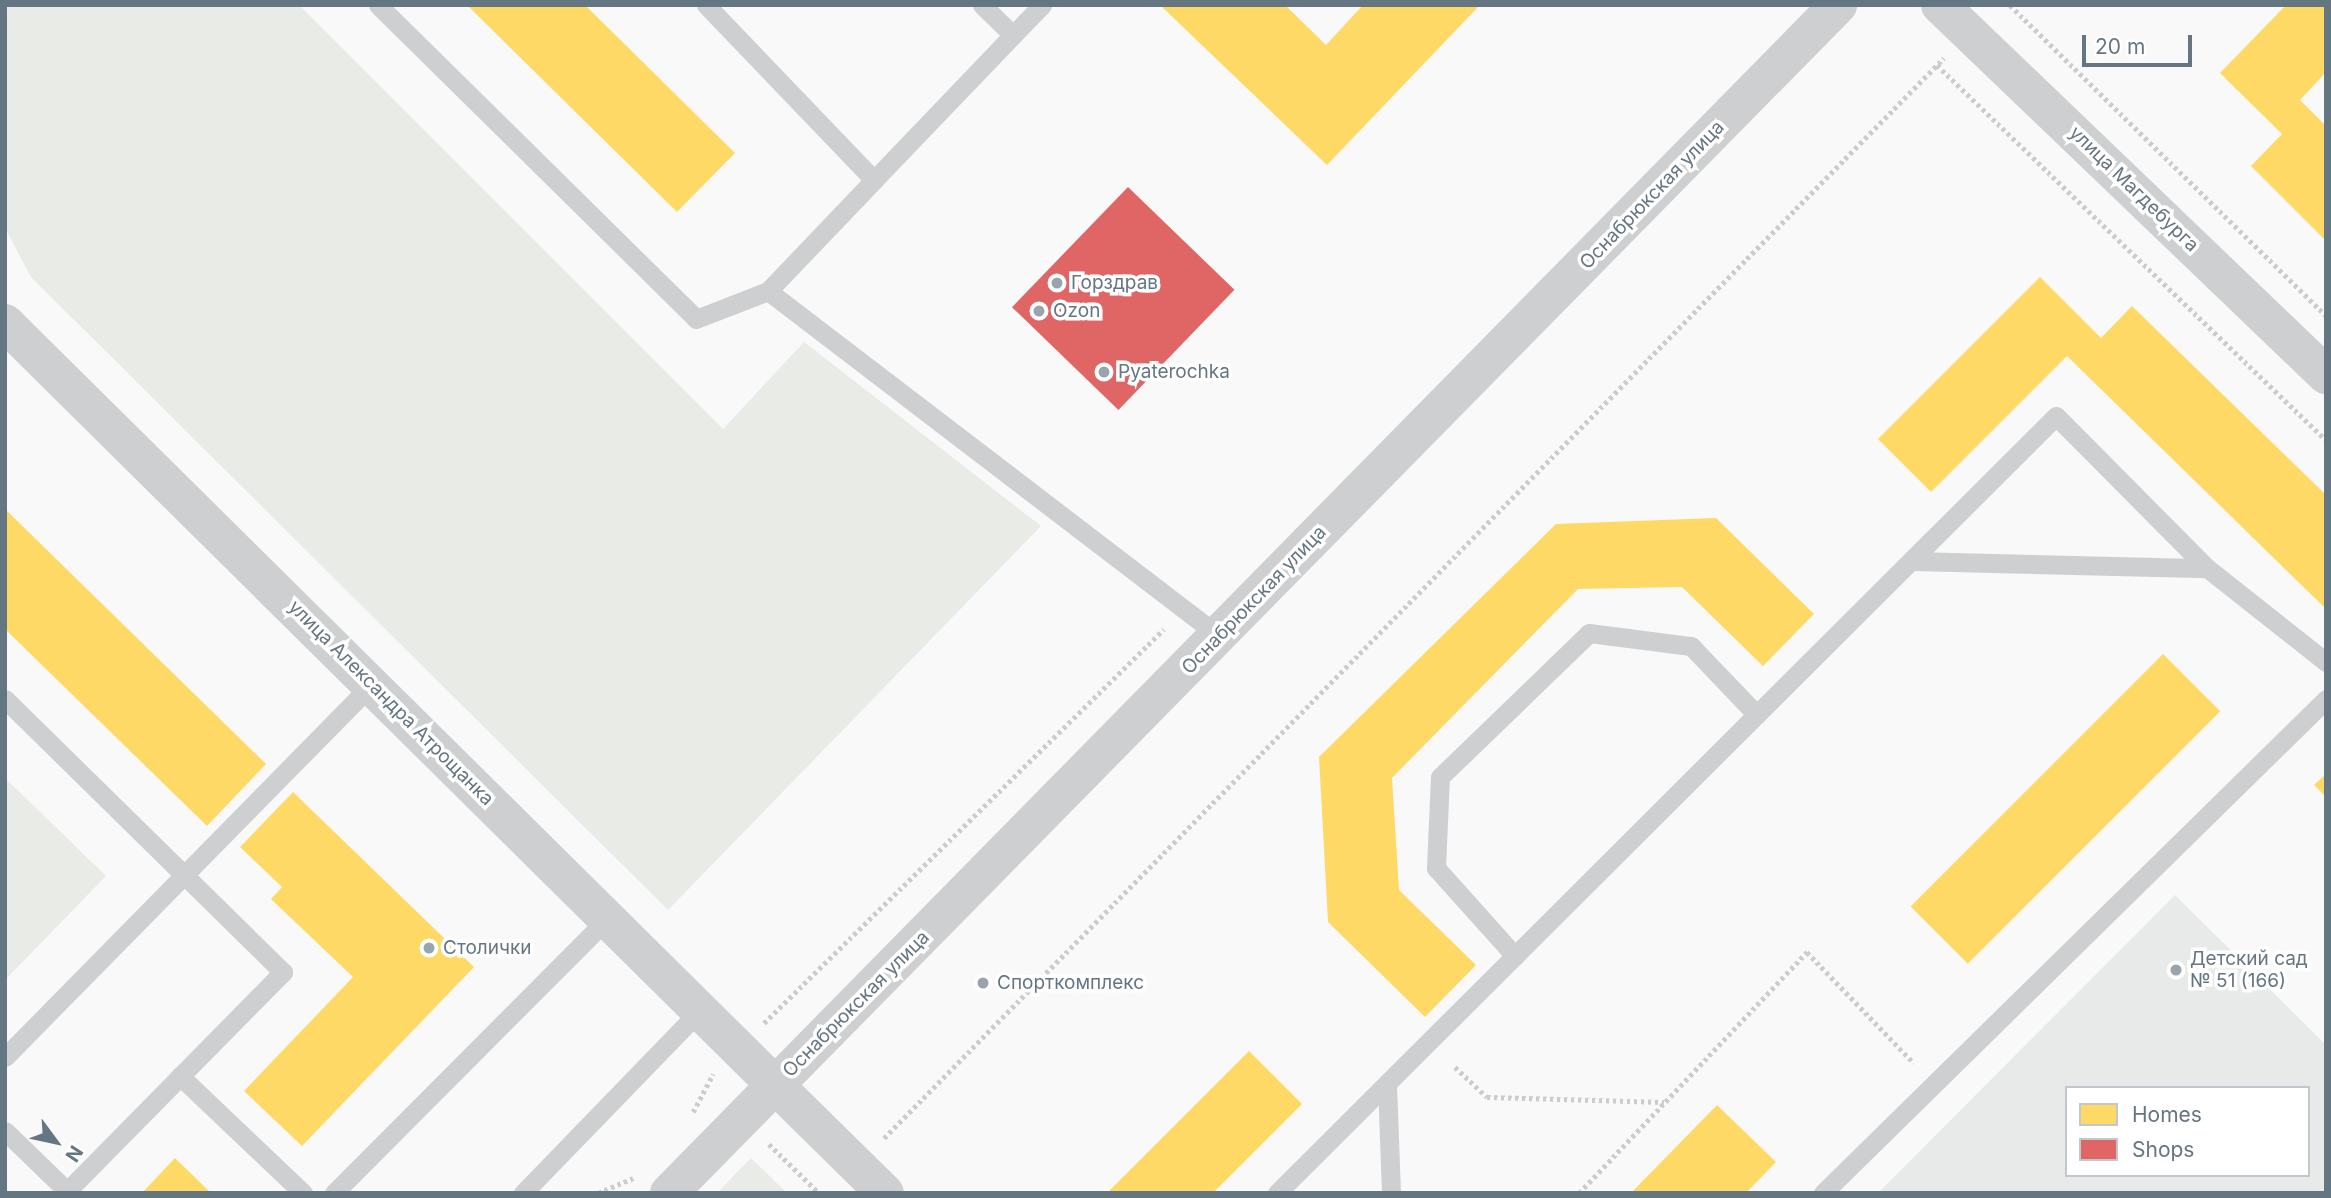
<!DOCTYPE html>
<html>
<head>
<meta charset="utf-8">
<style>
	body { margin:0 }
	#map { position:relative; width:2331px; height:1198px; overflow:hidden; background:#f9f9f9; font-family:Inter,sans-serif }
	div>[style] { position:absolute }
	.built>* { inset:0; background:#e8e9e9 }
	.green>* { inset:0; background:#e8ebe6 }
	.homes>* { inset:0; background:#ffd966; transform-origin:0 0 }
	.shops>* { inset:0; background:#e06666; transform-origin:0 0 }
	.path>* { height:4.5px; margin-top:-2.25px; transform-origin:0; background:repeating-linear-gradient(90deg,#cbcccd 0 3.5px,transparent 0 7px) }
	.service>* { height:19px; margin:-9.5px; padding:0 9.5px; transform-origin:9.5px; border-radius:9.5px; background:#cecfd0 }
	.minor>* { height:38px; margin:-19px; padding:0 19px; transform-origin:19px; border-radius:19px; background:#cecfd0 }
	.tertiary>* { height:38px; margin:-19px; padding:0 19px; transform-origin:19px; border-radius:19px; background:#cecfd0 }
	.dots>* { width:19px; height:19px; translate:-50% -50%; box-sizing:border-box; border:4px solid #fff; border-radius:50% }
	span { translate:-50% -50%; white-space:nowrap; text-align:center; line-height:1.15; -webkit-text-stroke:7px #fff; paint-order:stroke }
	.street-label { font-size:19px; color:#657683 }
	.poi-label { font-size:19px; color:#657683 }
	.left { translate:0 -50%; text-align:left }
	.frame { position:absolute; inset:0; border:7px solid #657683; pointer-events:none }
	.legend { position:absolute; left:2065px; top:1086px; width:245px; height:91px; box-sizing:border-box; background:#fff; border:2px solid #c1c8cd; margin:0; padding:9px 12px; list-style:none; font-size:21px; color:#657683 }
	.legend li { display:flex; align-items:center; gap:14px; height:35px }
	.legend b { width:35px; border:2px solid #c1c8cd }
	.north { position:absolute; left:21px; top:1107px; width:70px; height:70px; -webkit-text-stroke:5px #fff; paint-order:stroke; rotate:123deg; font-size:19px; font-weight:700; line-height:28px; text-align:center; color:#657683 }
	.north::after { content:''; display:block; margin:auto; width:24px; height:32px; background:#657683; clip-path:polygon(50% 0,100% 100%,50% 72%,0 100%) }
	.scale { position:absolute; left:2082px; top:35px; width:110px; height:32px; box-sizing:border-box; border:4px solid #657683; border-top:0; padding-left:9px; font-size:21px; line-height:24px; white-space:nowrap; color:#657683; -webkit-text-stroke:5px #fff; paint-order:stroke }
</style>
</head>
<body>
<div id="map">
	<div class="built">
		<i style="clip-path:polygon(evenodd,2175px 895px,2326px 1045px,2326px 1193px,1878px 1193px,2175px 895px,2067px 1088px,2308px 1088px,2308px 1175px,2067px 1175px,2067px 1088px)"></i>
	</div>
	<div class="green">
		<i style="clip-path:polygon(11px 5px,299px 5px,723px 429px,804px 342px,1041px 526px,668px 910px,31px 277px,5px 228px,5px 11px)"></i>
		<i style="clip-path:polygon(5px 778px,106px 876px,5px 980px)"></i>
		<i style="clip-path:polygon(751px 1158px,787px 1193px,717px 1193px)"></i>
	</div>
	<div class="homes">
		<i style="clip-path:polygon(467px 5px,585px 5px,735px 153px,677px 212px)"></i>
		<i style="clip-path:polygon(1160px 5px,1285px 5px,1326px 45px,1363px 5px,1480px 5px,1327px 165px)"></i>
		<i style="clip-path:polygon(2286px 5px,2326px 5px,2326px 72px,2300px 100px,2326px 126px,2326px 241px,2251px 166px,2282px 134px,2220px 73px)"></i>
		<i style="clip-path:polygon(2040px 277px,2101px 338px,2132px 306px,2326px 495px,2326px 609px,2067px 356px,1931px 492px,1878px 439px)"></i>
		<i style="clip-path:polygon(5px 509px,266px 764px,207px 826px,5px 629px)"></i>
		<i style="clip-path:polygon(1716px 518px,1814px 614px,1763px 666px,1682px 587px,1578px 589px,1392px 778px,1399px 890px,1476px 965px,1425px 1017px,1328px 922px,1319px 757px,1556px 524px)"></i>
		<i style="left:2163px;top:654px;width:81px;height:357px;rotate:45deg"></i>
		<i style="clip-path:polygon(2326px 774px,2326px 797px,2314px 785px)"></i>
		<i style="clip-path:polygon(293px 792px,474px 967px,302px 1146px,244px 1091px,353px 977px,271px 899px,282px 887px,240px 847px)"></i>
		<i style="clip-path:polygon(1249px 1051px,1302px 1104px,1213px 1193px,1107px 1193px)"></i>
		<i style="clip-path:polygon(1717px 1105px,1776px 1162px,1746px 1193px,1631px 1193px)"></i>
		<i style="clip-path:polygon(175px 1158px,211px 1193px,142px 1193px)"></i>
	</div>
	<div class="shops">
		<i style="left:1128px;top:187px;width:148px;height:167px;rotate:44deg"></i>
	</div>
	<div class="path">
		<i style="left:2010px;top:5px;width:443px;rotate:44.5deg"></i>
		<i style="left:1937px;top:65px;width:540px;rotate:43.95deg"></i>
		<i style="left:764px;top:1023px;width:561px;rotate:-44.57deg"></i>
		<i style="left:1455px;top:1067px;width:44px;rotate:43.2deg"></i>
		<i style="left:1487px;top:1097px;width:177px;rotate:1.6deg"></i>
		<i style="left:693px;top:1112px;width:43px;rotate:-62.2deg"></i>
		<i style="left:884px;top:1138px;width:1513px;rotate:-45.54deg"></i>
		<i style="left:769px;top:1144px;width:70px;rotate:44.4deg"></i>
		<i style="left:598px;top:1193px;width:38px;rotate:-23deg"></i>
		<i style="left:1579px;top:1193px;width:332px;rotate:-46.6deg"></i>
		<i style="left:1807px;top:952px;width:154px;rotate:46.1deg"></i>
	</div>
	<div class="service">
		<i style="left:378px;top:5px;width:447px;rotate:44.6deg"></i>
		<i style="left:696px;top:319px;width:77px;rotate:-21.3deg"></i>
		<i style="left:768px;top:291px;width:153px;rotate:-46.3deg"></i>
		<i style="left:874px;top:180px;width:243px;rotate:-133.8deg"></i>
		<i style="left:982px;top:5px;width:43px;rotate:44.1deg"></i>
		<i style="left:1013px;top:35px;width:42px;rotate:-46deg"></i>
		<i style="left:874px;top:180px;width:201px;rotate:-46.2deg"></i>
		<i style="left:768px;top:291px;width:568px;rotate:37.41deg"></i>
		<i style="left:1912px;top:561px;width:295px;rotate:1.4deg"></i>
		<i style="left:5px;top:699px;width:390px;rotate:44.5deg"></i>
		<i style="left:283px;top:972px;width:308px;rotate:134.6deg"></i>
		<i style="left:67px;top:1191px;width:86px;rotate:-135.9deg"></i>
		<i style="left:1515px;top:956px;width:118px;rotate:-131.9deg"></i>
		<i style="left:1436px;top:868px;width:91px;rotate:-87.5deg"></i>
		<i style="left:1440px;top:777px;width:207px;rotate:-44deg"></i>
		<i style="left:1589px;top:633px;width:103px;rotate:7.3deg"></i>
		<i style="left:1691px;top:646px;width:95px;rotate:46.3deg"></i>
		<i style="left:5px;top:1057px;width:523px;rotate:-45.46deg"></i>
		<i style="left:180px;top:1076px;width:170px;rotate:43.6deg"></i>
		<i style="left:1387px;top:1084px;width:109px;rotate:87.9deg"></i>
		<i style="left:334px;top:1193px;width:390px;rotate:-45.1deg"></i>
		<i style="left:523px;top:1193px;width:256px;rotate:-45.9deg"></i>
		<i style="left:1277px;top:1193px;width:1100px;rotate:-44.93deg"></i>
		<i style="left:2056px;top:416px;width:214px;rotate:45.2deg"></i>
		<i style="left:2207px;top:568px;width:152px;rotate:38.3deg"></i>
		<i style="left:1823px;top:1193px;width:705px;rotate:-44.48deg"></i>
	</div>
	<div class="minor">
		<i style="left:1940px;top:5px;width:535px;rotate:43.79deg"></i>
		<i style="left:5px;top:323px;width:1083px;rotate:44.7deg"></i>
	</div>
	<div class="tertiary">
		<i style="left:775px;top:1085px;width:154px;rotate:44.5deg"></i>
		<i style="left:669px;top:1193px;width:1667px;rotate:-45.46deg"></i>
	</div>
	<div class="dots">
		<i style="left:1057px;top:283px;background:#99a4ac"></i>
		<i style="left:1039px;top:311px;background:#99a4ac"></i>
		<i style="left:1104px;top:372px;background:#99a4ac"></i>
		<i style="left:429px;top:948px;background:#99a4ac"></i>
		<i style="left:2176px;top:970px;background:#99a4ac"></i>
		<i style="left:983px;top:983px;background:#99a4ac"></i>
	</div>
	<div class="street-label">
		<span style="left:2134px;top:189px;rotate:44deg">улица Магдебурга</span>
		<span style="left:1652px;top:195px;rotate:-46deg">Оснабрюкская улица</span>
		<span style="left:1254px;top:600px;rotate:-46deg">Оснабрюкская улица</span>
		<span style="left:391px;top:703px;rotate:45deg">улица Александра Атрощанка</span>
		<span style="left:856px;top:1004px;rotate:-45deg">Оснабрюкская улица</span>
	</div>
	<div class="poi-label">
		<span class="left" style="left:1071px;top:283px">Горздрав</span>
		<span class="left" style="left:1053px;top:311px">Ozon</span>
		<span class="left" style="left:1118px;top:372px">Pyaterochka</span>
		<span class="left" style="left:443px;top:948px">Столички</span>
		<span class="left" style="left:2190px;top:970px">Детский сад<br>№ 51 (166)</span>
		<span class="left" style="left:997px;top:983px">Спорткомплекс</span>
	</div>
	<div class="frame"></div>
	<ul class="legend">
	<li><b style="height:19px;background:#ffd966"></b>Homes</li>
	<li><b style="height:19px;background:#e06666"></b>Shops</li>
	</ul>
	<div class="north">N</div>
	<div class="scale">20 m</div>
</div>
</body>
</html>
